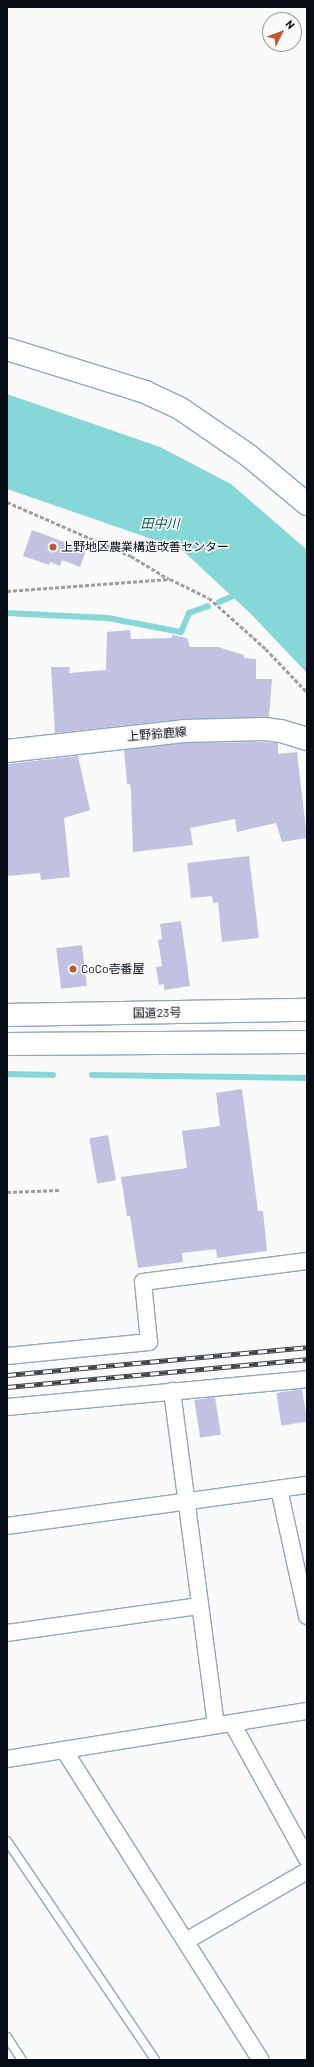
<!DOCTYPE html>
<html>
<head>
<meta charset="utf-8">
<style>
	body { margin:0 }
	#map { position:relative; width:314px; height:2067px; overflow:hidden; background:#fafafa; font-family:Barlow,"Noto Sans JP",sans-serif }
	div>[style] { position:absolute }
	.water>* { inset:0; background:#86d7d7 }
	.stream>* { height:6px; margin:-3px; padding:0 3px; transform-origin:3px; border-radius:3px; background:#86d7d7 }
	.building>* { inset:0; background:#c1c1e1; transform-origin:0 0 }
	.path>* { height:2.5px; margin-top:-1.25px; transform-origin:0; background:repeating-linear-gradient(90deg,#9c9ea1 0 4px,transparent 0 6px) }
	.roads { filter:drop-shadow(1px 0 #91a6c0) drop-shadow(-1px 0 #91a6c0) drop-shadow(0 1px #91a6c0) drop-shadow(0 -1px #91a6c0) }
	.lane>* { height:8px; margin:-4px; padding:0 4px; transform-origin:4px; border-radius:4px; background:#fff }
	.street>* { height:16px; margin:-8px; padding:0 8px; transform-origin:8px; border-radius:8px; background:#fff }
	.secondary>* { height:22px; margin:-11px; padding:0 11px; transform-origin:11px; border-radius:11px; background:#fff }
	.highway>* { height:22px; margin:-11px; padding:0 11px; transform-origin:11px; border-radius:11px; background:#fff }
	.rail>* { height:4.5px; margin-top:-2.25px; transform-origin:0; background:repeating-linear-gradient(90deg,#fafafa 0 9px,#3f444b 0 18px); box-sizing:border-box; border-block:1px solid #3f444b }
	.dots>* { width:11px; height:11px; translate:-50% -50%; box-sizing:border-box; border:2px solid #fafafa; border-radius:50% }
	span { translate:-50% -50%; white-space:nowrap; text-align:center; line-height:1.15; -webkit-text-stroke:3px #fafafa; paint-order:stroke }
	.poi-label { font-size:12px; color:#060c15 }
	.left { translate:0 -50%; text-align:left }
	.street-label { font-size:12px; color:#060c15 }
	.water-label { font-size:13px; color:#0b5455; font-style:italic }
	.frame { position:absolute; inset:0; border:8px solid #060c15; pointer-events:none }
	.north { position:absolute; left:262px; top:12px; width:40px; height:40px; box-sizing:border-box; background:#fafafa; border:1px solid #989b9e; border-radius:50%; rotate:48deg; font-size:11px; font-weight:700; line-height:16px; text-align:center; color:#060c15 }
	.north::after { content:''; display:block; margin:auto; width:14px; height:18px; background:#bf582c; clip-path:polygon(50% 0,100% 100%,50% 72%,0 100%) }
</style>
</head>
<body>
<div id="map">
	<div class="water">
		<i style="clip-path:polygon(7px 394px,160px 447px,231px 484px,307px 550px,307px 673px,251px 614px,181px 549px,7px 489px)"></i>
	</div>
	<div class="stream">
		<i style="left:219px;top:602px;width:21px;rotate:-23deg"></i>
		<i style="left:7px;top:613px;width:101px;rotate:2.8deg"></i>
		<i style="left:108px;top:618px;width:74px;rotate:10.9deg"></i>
		<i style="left:181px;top:632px;width:21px;rotate:-67deg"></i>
		<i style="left:189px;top:613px;width:20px;rotate:-20deg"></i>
		<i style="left:7px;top:1074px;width:46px;rotate:1.2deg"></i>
		<i style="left:92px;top:1075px;width:215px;rotate:0.8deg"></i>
	</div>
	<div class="building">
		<i style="clip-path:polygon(32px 530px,86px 550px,80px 567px,62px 560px,60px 566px,50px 562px,49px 565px,23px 556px)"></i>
		<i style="clip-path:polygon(130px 630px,131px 639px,172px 638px,172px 635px,187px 638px,190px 647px,218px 647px,244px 655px,244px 658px,256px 659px,256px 679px,272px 679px,269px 717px,183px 719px,55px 733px,51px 667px,70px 667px,69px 673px,106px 670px,107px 632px)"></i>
		<i style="clip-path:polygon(263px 742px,278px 743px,278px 754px,297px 752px,307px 838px,282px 842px,276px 823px,237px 832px,235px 819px,190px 828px,193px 845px,133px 852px,131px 791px,130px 784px,127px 784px,124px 750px,185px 743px)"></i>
		<i style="clip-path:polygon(78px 756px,90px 810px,64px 818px,70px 877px,41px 880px,40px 873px,7px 876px,7px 764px)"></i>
		<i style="clip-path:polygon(249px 856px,259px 938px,222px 942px,218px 902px,213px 903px,212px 896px,191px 898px,187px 863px)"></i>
		<i style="clip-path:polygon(181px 921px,190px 986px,164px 990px,164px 984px,159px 985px,156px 967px,162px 966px,158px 940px,162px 939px,160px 924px)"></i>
		<i style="left:82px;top:945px;width:41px;height:26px;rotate:83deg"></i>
		<i style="clip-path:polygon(242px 1089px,258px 1211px,263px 1211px,267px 1251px,217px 1258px,216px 1249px,182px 1253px,183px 1262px,138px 1268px,130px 1216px,127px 1216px,121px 1177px,187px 1168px,182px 1131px,220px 1126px,216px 1093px)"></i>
		<i style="left:108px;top:1135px;width:46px;height:19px;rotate:80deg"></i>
		<i style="left:302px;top:1389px;width:33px;height:26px;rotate:81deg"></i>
		<i style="left:215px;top:1397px;width:38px;height:21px;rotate:81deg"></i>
	</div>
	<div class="path">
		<i style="left:7px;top:502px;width:135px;rotate:23.5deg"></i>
		<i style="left:131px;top:556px;width:44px;rotate:31.2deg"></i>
		<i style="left:7px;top:591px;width:163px;rotate:-4.2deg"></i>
		<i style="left:170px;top:579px;width:43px;rotate:26deg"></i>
		<i style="left:209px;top:598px;width:76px;rotate:41.8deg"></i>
		<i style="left:266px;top:649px;width:59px;rotate:46.4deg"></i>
		<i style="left:7px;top:1192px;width:53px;rotate:-2.2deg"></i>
	</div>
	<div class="roads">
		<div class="lane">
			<i style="left:7px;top:1841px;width:264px;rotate:55.9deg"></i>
			<i style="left:7px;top:2037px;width:27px;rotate:57deg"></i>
		</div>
		<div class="street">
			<i style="left:7px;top:1356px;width:143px;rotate:-5.6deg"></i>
			<i style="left:149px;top:1342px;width:60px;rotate:-95.7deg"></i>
			<i style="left:143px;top:1282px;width:165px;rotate:-7.3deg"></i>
			<i style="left:172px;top:1391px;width:336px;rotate:82.5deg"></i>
			<i style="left:7px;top:1407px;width:301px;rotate:-5.3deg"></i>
			<i style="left:279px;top:1489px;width:130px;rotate:77.6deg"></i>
			<i style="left:7px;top:1526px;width:303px;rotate:-7.8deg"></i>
			<i style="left:7px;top:1633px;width:194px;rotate:-8deg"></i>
			<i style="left:232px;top:1723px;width:155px;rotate:61.1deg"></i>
			<i style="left:64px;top:1750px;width:367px;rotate:57.6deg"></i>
			<i style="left:7px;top:1759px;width:304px;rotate:-9.1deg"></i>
			<i style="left:186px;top:1941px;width:140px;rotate:-30deg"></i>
		</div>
		<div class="secondary">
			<i style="left:7px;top:349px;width:145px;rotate:17.3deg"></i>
			<i style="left:145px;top:392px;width:40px;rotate:25deg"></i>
			<i style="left:181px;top:409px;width:81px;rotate:34.5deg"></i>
			<i style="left:248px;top:455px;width:77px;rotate:39.7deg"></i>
			<i style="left:7px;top:751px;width:178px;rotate:-6.4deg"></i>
			<i style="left:184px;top:731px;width:80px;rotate:-1.4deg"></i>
			<i style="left:264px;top:729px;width:17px;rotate:7deg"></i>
			<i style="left:281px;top:731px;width:27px;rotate:17deg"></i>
		</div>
		<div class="highway">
			<i style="left:7px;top:1015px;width:300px;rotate:-1deg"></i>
			<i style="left:7px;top:1044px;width:300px;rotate:-0.4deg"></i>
		</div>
	</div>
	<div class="rail">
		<i style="left:7px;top:1375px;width:301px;rotate:-5.3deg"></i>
		<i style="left:7px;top:1387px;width:301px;rotate:-5.3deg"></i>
	</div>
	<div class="dots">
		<i style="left:53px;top:547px;background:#bf582c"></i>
		<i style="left:73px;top:969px;background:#bf582c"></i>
	</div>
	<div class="poi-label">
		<span class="left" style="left:61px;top:547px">上野地区農業構造改善センター</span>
		<span class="left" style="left:81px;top:969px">CoCo壱番屋</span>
	</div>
	<div class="street-label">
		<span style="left:157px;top:734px;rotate:-5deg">上野鈴鹿線</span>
		<span style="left:157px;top:1013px;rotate:-1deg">国道23号</span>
	</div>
	<div class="water-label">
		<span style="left:160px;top:523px">田中川</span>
	</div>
	<div class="frame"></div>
	<div class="north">N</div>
</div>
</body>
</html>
